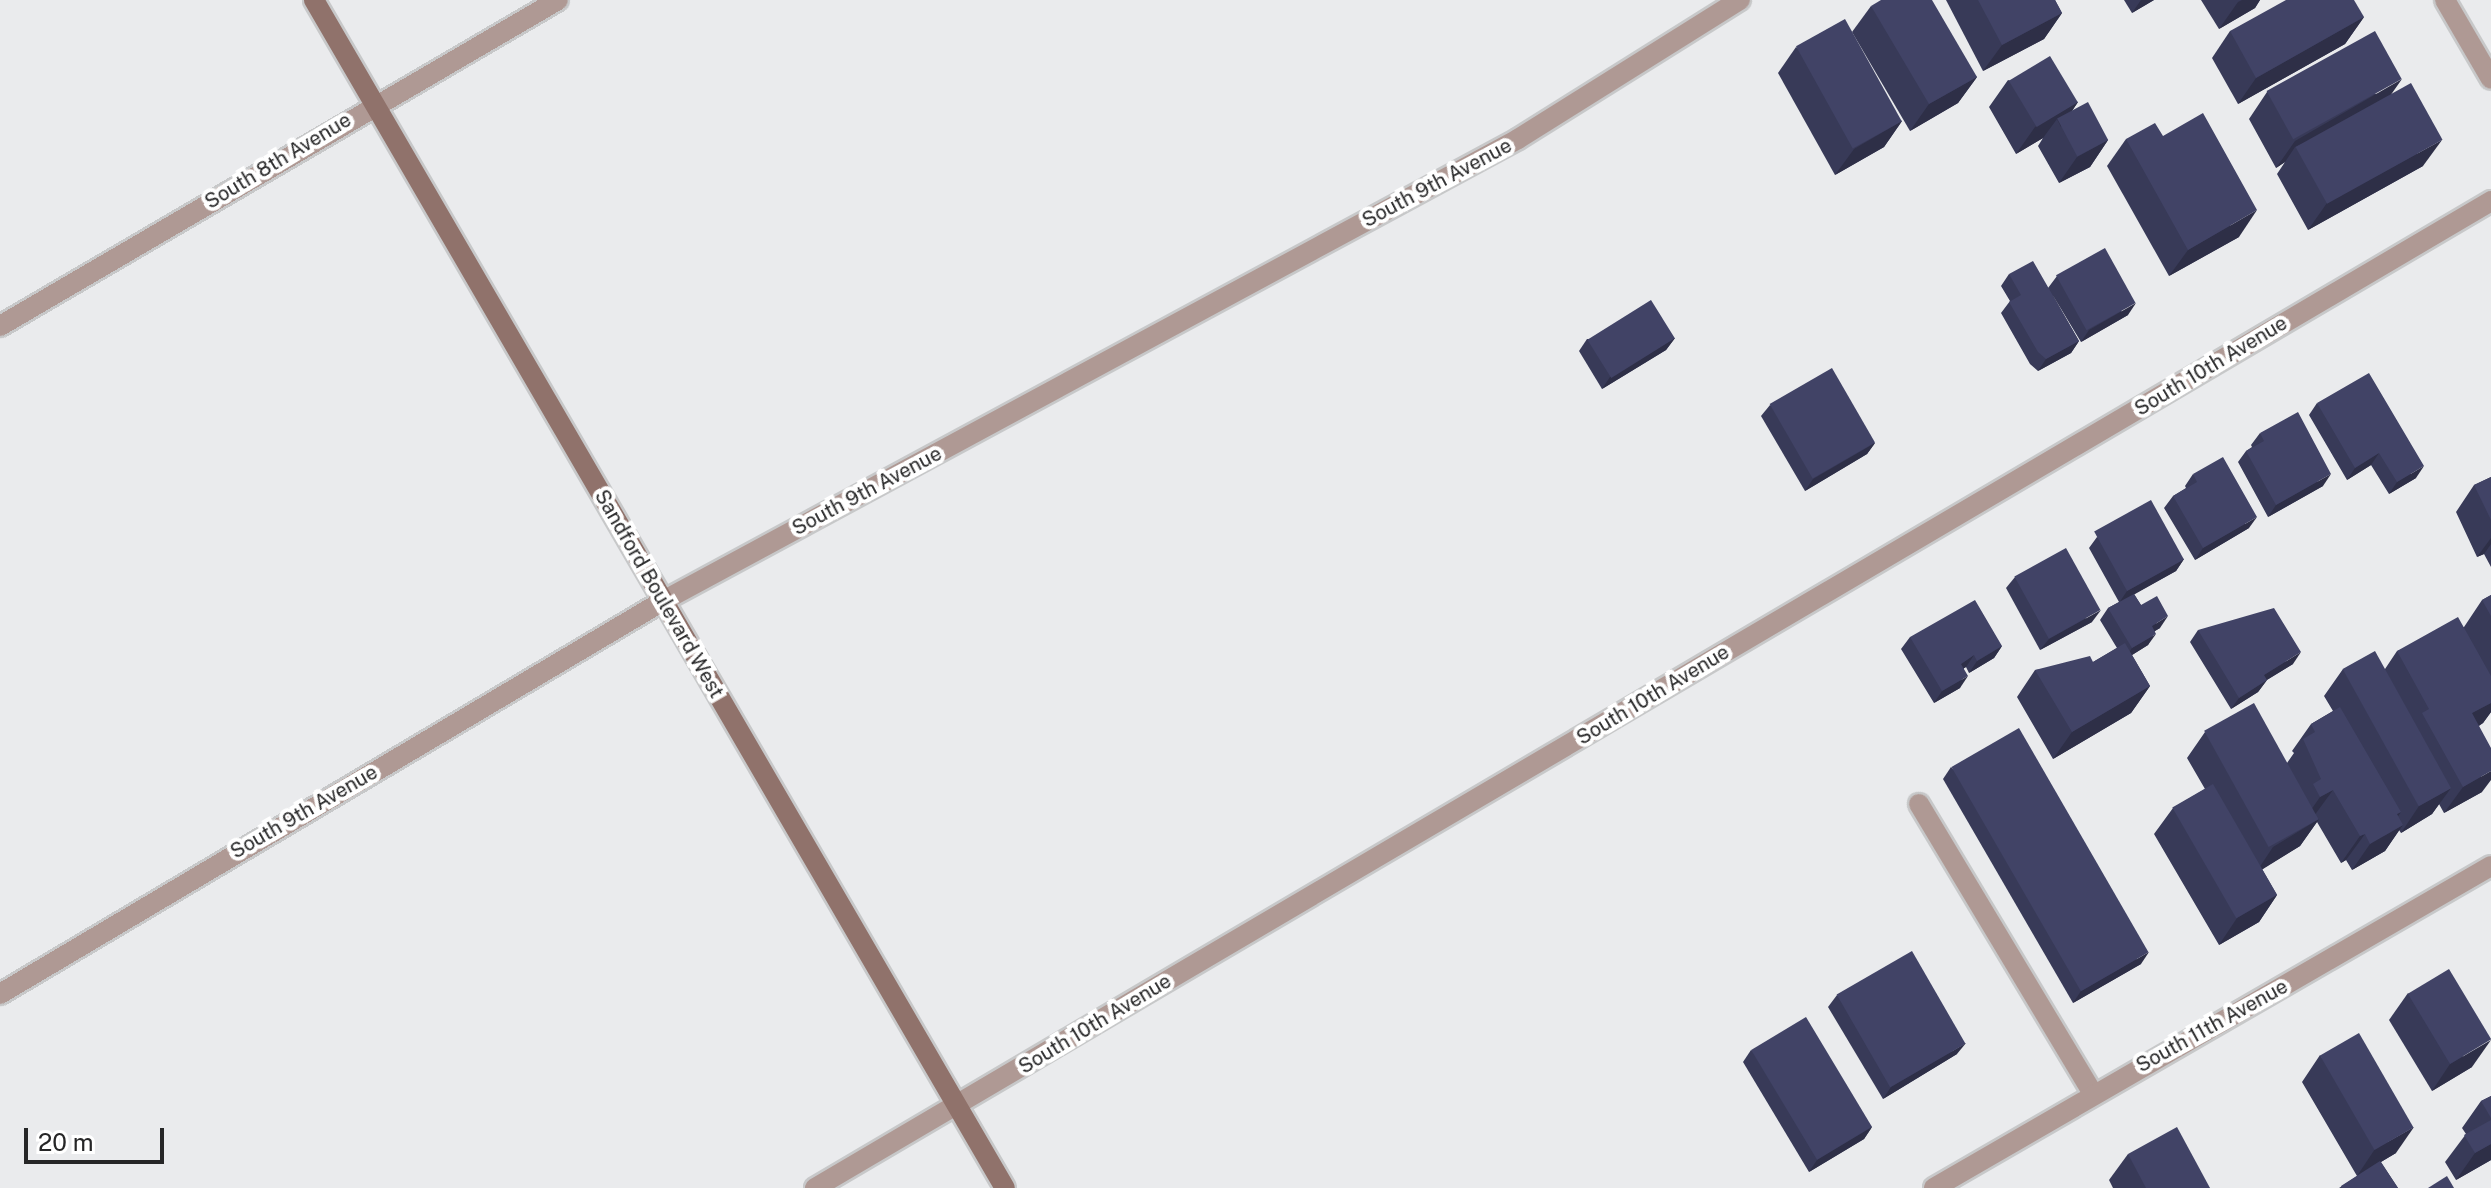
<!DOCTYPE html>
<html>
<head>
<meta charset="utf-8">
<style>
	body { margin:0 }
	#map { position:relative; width:2491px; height:1188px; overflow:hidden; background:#eaebed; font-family:"Public Sans",sans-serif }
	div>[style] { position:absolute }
	.roads { filter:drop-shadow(2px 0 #c7c8c9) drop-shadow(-2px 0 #c7c8c9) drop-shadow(0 2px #c7c8c9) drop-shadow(0 -2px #c7c8c9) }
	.lane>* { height:20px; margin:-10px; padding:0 10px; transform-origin:10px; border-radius:10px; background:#af9994 }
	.street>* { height:20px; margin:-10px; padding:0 10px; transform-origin:10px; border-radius:10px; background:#af9994 }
	.secondary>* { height:20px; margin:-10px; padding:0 10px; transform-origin:10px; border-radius:10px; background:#90726b }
	.wall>* { inset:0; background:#383a58 }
	.shaded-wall>* { inset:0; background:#2e2f47 }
	.building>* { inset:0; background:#414366; transform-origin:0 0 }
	span { translate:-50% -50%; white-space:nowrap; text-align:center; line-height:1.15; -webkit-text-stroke:8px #fff; paint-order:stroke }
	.street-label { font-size:20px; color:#262627 }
	.scale { position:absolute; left:24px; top:1128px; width:140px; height:36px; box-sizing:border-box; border:4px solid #262627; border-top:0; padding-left:10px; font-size:24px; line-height:28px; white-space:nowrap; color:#262627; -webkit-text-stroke:6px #fff; paint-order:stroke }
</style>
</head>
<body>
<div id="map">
	<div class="roads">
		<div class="lane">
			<i style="left:1919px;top:804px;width:338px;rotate:59deg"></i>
		</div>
		<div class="street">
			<i style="left:2445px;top:0;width:91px;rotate:59.8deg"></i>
			<i style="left:0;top:326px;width:646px;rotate:-30.29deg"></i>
			<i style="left:0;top:994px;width:771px;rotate:-30.66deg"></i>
			<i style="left:663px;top:601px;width:972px;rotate:-28.38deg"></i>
			<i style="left:1518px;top:139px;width:262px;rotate:-32.1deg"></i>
			<i style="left:815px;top:1188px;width:1945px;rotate:-30.49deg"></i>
			<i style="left:1934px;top:1188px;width:643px;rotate:-30.03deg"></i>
		</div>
		<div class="secondary">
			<i style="left:314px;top:0;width:1374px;rotate:59.82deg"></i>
		</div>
	</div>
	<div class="wall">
		<i style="clip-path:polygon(1946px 0,2055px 0,2062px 13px,2044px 39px,1983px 71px)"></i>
		<i style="clip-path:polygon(2124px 0,2154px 0,2132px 13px)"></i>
		<i style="clip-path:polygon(2201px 0,2260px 0,2255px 8px,2219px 29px)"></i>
		<i style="clip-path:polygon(1871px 6px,1977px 77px,1958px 103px,1910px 131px,1852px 32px)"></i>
		<i style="clip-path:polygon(2364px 17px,2345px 44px,2238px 104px,2212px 58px,2230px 31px)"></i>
		<i style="clip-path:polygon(1796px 47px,1902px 121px,1884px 147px,1835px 175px,1778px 73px)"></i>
		<i style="clip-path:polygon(2008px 80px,2078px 102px,2072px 111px,2108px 140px,2090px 167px,2059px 183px,2038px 146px,2043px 138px,2016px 154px,1989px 107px)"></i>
		<i style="clip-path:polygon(2267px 92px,2391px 94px,2423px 166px,2308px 230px,2277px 174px,2285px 162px,2276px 168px,2249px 119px)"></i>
		<i style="clip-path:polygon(2163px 136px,2239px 237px,2169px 276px,2107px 166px,2126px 139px)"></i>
		<i style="clip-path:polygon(2009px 274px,2048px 288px,2057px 276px,2128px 315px,2081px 342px,2052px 294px,2079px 341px,2071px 353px,2038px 371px,2030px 364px,2001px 313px,2010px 301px,2001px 286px)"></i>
		<i style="clip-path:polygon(1675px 338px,1666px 350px,1602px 389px,1579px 351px,1587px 339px)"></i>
		<i style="clip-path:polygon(2317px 403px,2416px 478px,2389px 494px,2371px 465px,2347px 480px,2309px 415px)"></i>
		<i style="clip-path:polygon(1770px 405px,1875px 443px,1867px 454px,1805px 491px,1761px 416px)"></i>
		<i style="clip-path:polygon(2260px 433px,2323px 486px,2268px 517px,2238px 462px,2246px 451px,2252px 447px,2251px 445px)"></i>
		<i style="clip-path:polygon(2193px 474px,2249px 528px,2195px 560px,2164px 508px,2173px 496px,2186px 488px,2185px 486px)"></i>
		<i style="clip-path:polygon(2491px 477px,2491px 567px,2484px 554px,2477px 557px,2456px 512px,2474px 485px)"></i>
		<i style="clip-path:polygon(2097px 537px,2184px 559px,2176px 571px,2134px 594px,2141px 605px,2160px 628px,2155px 631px,2148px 645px,2132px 655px,2150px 686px,2131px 713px,2053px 759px,2017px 697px,2035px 670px,2093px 662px,2117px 648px,2100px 620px,2108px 608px,2119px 602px,2089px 548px)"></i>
		<i style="clip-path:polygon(2015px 577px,2092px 622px,2040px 650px,2006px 588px)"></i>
		<i style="clip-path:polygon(2491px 595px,2491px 712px,2483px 723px,2479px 726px,2482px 792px,2444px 813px,2439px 804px,2432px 814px,2401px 833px,2399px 830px,2385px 851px,2352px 870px,2346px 860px,2341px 863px,2317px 822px,2300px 846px,2262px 869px,2277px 895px,2259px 922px,2219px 945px,2154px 834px,2173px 808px,2205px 789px,2187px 758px,2205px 732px,2287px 763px,2294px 753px,2292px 751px,2311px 724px,2333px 711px,2324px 696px,2343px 669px,2385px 669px,2397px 651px,2464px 627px,2482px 600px)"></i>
		<i style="clip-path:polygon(2198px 630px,2293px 664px,2267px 680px,2258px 692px,2231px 709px,2190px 642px)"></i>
		<i style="clip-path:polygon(1910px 637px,2002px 646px,1994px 658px,1969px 673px,1966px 667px,1964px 668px,1960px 688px,1934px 703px,1901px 649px)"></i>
		<i style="clip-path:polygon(1951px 767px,2141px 964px,2073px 1003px,1943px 779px)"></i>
		<i style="clip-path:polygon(2408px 993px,2472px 1067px,2432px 1091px,2389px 1020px)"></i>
		<i style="clip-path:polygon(1837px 995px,1957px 1054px,1883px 1099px,1828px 1007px)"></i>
		<i style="clip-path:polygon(1751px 1050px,1872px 1127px,1864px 1139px,1809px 1172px,1743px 1062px)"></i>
		<i style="clip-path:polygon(2320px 1055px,2396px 1153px,2381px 1162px,2398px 1188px,2339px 1188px,2357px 1176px,2302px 1082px)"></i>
		<i style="clip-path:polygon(2491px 1096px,2491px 1160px,2456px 1180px,2445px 1162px,2466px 1134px,2462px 1128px,2481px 1101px)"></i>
		<i style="clip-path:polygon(2128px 1154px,2210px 1188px,2113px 1188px,2109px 1180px)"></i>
	</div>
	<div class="shaded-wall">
		<i style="clip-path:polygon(2141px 0,2154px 0,2132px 13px)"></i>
		<i style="clip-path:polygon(2242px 0,2260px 0,2255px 8px,2219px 29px,2238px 2px)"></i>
		<i style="clip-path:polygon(2062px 13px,2044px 39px,1983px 71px,2002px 45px)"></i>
		<i style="clip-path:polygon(2364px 17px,2345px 44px,2238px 104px,2256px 78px)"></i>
		<i style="clip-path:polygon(1977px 77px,1958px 103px,1910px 131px,1929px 104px)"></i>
		<i style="clip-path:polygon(2402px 79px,2383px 106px,2295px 147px,2285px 162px,2276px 168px,2295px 141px)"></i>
		<i style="clip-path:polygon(2078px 102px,2061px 127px,2057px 119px,2043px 138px,2016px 154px,2035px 127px)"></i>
		<i style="clip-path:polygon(1902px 121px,1884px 147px,1835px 175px,1854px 149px)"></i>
		<i style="clip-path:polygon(2108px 140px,2090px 167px,2059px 183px,2077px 157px)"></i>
		<i style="clip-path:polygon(2442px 140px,2423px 166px,2308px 230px,2327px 203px)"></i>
		<i style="clip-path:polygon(2257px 210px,2239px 237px,2169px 276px,2188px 250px)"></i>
		<i style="clip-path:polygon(2136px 303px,2128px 315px,2081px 342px,2089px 330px)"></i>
		<i style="clip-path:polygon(1675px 338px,1666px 350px,1602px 389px,1610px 377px)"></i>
		<i style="clip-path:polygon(2079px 341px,2071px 353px,2038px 371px,2046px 359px)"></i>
		<i style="clip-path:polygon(1875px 443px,1867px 454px,1805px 491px,1813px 479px)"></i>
		<i style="clip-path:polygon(2379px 453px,2371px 465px,2347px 480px,2355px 468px)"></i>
		<i style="clip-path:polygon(2424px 466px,2416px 478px,2389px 494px,2397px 482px)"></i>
		<i style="clip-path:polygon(2331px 474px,2323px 486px,2268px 517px,2276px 505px)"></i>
		<i style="clip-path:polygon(2257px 517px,2249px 528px,2195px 560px,2203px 548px)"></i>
		<i style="clip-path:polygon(2491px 538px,2491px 544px,2484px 554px,2477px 557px)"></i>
		<i style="clip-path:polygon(2184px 559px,2176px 571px,2119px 603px,2127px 591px)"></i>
		<i style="clip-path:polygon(2101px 610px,2092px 622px,2040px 650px,2049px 639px)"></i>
		<i style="clip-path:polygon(2168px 616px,2160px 628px,2144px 637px,2152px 626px)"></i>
		<i style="clip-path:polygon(2156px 634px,2148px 645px,2124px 660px,2132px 648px)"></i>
		<i style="clip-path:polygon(2002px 646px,1994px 658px,1969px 673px,1977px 661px)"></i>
		<i style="clip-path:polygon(2301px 652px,2293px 664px,2255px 687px,2264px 675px)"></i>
		<i style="clip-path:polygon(1974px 655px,1966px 667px,1953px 675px,1961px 664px)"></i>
		<i style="clip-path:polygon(1968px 676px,1960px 688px,1934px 703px,1942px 691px)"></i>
		<i style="clip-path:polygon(2267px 680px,2258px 692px,2231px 709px,2239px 698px)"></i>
		<i style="clip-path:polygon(2150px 686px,2131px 713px,2053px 759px,2072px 732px)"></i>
		<i style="clip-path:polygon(2491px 703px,2491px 712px,2483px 723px,2453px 740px,2472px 713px)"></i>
		<i style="clip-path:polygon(2491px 771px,2491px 780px,2482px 792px,2444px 813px,2463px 787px)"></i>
		<i style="clip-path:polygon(2451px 788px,2432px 814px,2401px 833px,2419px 806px)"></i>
		<i style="clip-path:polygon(2333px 790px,2314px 816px,2302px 823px,2320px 797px)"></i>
		<i style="clip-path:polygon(2401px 812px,2384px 836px,2403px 825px,2385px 851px,2352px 870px,2370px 844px,2397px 814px)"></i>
		<i style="clip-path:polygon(2319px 819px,2300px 846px,2255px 874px,2273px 847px)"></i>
		<i style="clip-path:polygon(2365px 834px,2346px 860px,2341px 863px,2360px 836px)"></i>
		<i style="clip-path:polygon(2277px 895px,2259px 922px,2219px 945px,2237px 918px)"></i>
		<i style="clip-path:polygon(2149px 952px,2141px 964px,2073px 1003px,2081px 991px)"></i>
		<i style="clip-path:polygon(2491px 1040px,2472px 1067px,2432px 1091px,2450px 1064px)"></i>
		<i style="clip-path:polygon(1966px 1043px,1957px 1054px,1883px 1099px,1891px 1087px)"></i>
		<i style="clip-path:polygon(1872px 1127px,1864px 1139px,1809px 1172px,1817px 1160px)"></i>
		<i style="clip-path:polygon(2414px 1127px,2396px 1153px,2357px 1176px,2375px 1149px)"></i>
		<i style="clip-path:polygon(2491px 1144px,2491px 1160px,2456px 1180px,2475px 1153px)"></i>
	</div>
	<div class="building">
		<i style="clip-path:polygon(1881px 0,1932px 0,1977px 77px,1929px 104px,1871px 6px)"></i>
		<i style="clip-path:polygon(1978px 0,2055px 0,2062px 13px,2002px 45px)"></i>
		<i style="clip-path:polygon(2286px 0,2354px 0,2364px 17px,2256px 78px,2230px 31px)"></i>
		<i style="left:1845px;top:19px;width:117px;height:56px;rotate:61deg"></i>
		<i style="left:2375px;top:31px;width:55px;height:124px;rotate:61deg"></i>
		<i style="left:2050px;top:56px;width:54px;height:48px;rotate:59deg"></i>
		<i style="left:2411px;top:83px;width:65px;height:132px;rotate:61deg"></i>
		<i style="left:2088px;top:102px;width:43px;height:35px;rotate:62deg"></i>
		<i style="clip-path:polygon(2203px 113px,2257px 210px,2188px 250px,2126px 139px,2155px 123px,2163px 136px)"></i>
		<i style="left:2105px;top:248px;width:63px;height:56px;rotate:61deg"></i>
		<i style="clip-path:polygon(2033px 261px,2079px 341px,2046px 359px,2038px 352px,2009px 302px,2021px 295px,2009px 274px)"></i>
		<i style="left:1651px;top:300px;width:45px;height:75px;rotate:58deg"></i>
		<i style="left:1832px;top:368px;width:86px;height:72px;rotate:60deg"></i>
		<i style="clip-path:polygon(2369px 373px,2424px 466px,2397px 482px,2379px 453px,2355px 468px,2317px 403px)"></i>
		<i style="clip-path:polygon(2298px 412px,2331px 474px,2276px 505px,2246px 451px,2264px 441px,2260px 433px)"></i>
		<i style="clip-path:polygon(2223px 457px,2257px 517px,2203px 548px,2173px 496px,2197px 482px,2193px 474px)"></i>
		<i style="clip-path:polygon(2491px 477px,2491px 520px,2474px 485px)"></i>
		<i style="left:2151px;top:500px;width:68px;height:65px;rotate:61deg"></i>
		<i style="left:2066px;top:548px;width:71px;height:59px;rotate:61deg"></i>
		<i style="clip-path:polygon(2134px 594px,2141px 605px,2157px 596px,2168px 616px,2152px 626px,2156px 634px,2132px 648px,2108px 608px)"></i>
		<i style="clip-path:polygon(2491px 595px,2491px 616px,2482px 600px)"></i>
		<i style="clip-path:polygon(1975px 600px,2002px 646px,1977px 661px,1974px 655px,1961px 664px,1968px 676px,1942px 691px,1910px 637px)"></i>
		<i style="clip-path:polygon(2274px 608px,2301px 652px,2264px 675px,2267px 680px,2239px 698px,2198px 630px)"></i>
		<i style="clip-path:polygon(2458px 617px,2491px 676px,2491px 703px,2472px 713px,2491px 748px,2491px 771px,2463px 787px,2422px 713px,2429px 709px,2397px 651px)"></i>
		<i style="clip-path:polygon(2125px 643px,2150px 686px,2072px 732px,2035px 670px,2090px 656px,2093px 662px)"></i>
		<i style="left:2375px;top:651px;width:157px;height:37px;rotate:61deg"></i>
		<i style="left:2254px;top:703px;width:133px;height:57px;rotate:61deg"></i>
		<i style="clip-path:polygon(2340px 707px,2401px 812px,2397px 814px,2403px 825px,2370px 844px,2365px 834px,2360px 836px,2333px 790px,2320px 797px,2313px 784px,2321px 779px,2303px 739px,2315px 732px,2311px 724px)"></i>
		<i style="left:2019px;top:728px;width:259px;height:78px;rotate:60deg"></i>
		<i style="left:2213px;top:784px;width:128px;height:47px;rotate:60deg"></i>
		<i style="left:1912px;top:951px;width:107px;height:87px;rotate:60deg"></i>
		<i style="left:2449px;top:969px;width:82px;height:48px;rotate:59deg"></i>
		<i style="left:1806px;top:1017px;width:128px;height:64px;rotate:59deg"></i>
		<i style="left:2359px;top:1033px;width:109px;height:45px;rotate:60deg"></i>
		<i style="clip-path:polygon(2491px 1096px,2491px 1118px,2481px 1101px)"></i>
		<i style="clip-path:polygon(2491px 1120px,2491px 1144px,2475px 1153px,2464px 1135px)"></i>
		<i style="clip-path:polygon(2177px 1127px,2210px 1188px,2146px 1188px,2128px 1154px)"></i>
		<i style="clip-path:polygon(2380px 1161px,2398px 1188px,2342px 1188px,2341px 1186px)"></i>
		<i style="clip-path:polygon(2447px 1176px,2454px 1188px,2428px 1188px)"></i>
	</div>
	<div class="street-label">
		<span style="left:278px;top:161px;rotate:-31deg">South 8th Avenue</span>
		<span style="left:1437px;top:183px;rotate:-28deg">South 9th Avenue</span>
		<span style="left:2211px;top:366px;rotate:-31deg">South 10th Avenue</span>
		<span style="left:867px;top:491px;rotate:-28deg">South 9th Avenue</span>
		<span style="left:659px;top:594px;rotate:60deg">Sandford Boulevard West</span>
		<span style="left:1653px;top:695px;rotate:-31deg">South 10th Avenue</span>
		<span style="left:304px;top:812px;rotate:-30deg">South 9th Avenue</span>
		<span style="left:1095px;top:1024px;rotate:-31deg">South 10th Avenue</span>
		<span style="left:2212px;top:1026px;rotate:-29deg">South 11th Avenue</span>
	</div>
	<div class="scale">20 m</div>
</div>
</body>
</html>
